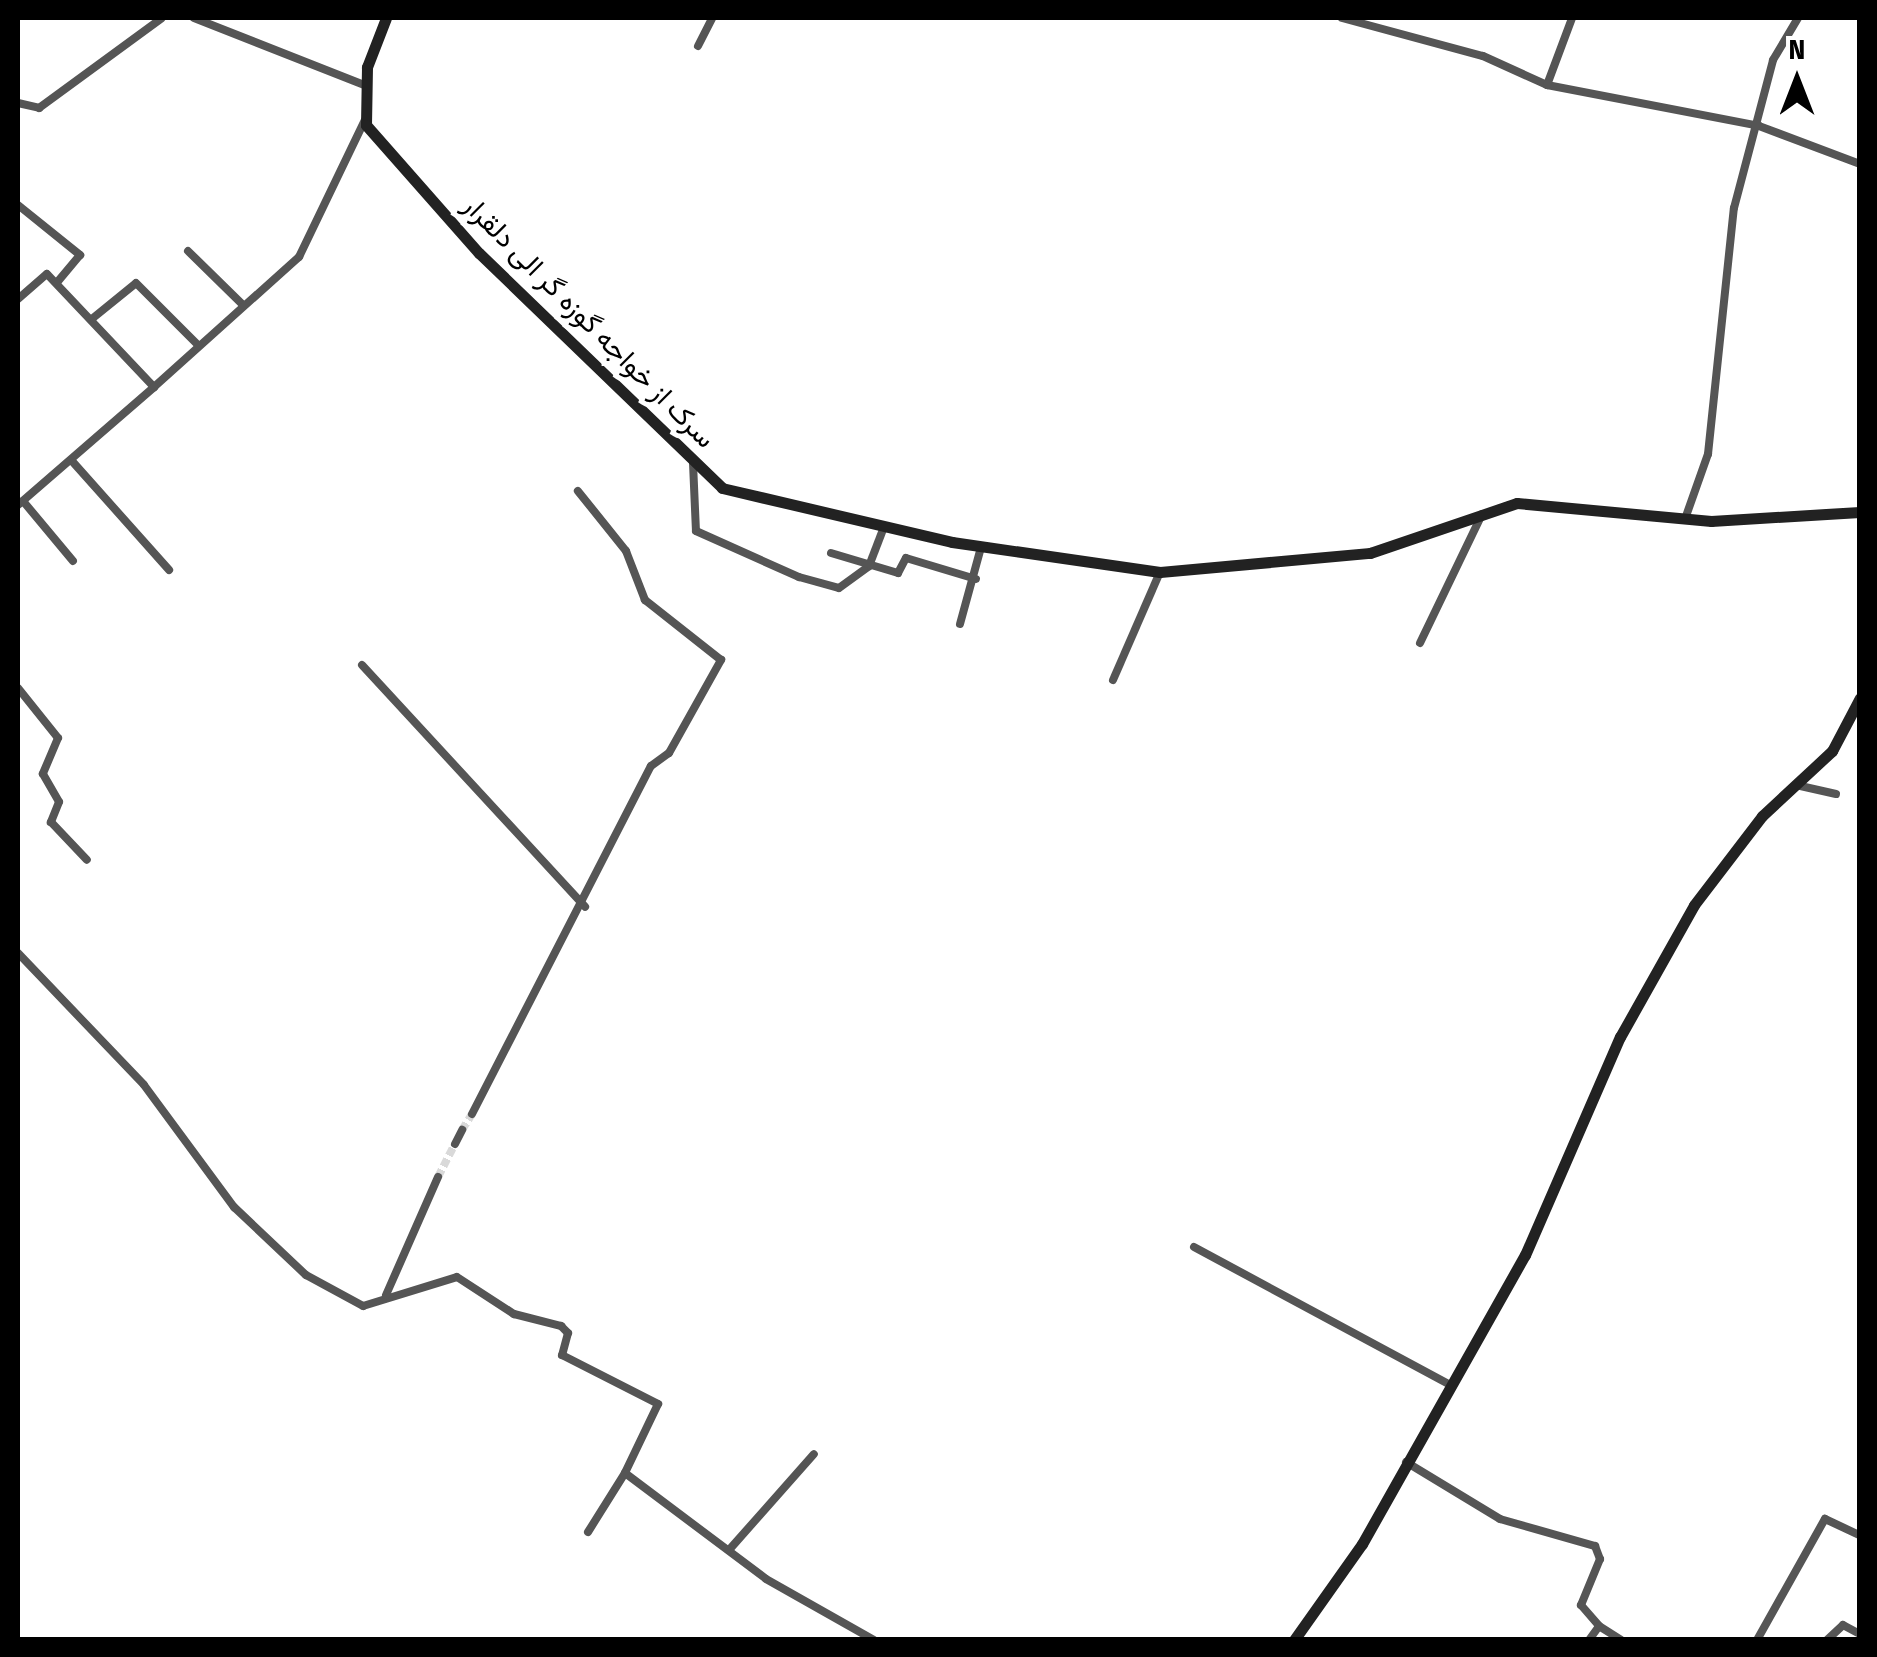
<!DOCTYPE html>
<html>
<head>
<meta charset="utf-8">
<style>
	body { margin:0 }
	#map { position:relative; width:1877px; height:1657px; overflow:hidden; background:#fff; font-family:"Fira Sans Condensed",Vazirmatn,sans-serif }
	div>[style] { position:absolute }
	.street-tunnel>* { height:8px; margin-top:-4px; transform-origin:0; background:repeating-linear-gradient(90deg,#d9d9d9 0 8px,transparent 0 12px) }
	.street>* { height:8px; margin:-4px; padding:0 4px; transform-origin:4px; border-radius:4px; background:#555 }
	.secondary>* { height:11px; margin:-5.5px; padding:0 5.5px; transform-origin:5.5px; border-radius:5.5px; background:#222 }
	span { translate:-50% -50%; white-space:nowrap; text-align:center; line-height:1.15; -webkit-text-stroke:10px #fff; paint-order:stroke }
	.street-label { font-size:28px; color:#000 }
	.frame { position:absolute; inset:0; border:20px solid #000; pointer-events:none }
	.north { position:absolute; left:1747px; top:30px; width:100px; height:100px; -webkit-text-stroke:8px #fff; paint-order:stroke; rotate:0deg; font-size:28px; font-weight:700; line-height:40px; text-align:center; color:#000 }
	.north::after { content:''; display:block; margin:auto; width:35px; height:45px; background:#000; clip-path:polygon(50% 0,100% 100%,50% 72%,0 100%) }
</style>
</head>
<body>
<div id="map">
	<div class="street-tunnel">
		<i style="left:462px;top:1130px;width:19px;rotate:-58deg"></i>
		<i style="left:438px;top:1177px;width:37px;rotate:-63deg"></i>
	</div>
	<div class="street">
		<i style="left:194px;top:18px;width:183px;rotate:21.5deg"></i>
		<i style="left:1342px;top:18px;width:146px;rotate:15.1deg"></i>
		<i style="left:1483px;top:56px;width:70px;rotate:24.4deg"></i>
		<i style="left:1547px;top:85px;width:216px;rotate:10.9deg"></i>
		<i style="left:1759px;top:126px;width:108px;rotate:20.6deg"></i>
		<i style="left:698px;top:46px;width:31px;rotate:-63deg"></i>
		<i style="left:1547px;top:85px;width:72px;rotate:-69.5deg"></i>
		<i style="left:18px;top:103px;width:22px;rotate:13deg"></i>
		<i style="left:39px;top:108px;width:152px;rotate:-36.2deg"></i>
		<i style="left:18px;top:205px;width:80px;rotate:38.9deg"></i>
		<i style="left:80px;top:255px;width:35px;rotate:130deg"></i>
		<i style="left:188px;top:251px;width:77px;rotate:44.5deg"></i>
		<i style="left:18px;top:299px;width:38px;rotate:-41deg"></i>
		<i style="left:47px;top:274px;width:156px;rotate:46.6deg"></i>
		<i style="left:154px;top:387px;width:195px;rotate:-41.9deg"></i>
		<i style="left:299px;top:257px;width:152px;rotate:-64.3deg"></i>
		<i style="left:93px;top:318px;width:55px;rotate:-39.1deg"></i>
		<i style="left:136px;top:283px;width:88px;rotate:45deg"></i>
		<i style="left:72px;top:461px;width:146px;rotate:48.3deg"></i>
		<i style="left:693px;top:463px;width:68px;rotate:87.5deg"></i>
		<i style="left:696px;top:531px;width:113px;rotate:24.1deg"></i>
		<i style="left:799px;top:577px;width:41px;rotate:15.4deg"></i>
		<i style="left:839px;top:588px;width:37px;rotate:-36deg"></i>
		<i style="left:869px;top:566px;width:42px;rotate:-69deg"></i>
		<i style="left:23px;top:501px;width:78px;rotate:50.2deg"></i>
		<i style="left:18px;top:505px;width:180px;rotate:-40.9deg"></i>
		<i style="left:1685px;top:519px;width:69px;rotate:-70.5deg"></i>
		<i style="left:1708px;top:454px;width:247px;rotate:-84deg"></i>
		<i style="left:1734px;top:208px;width:153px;rotate:-75.2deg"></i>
		<i style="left:1773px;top:60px;width:49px;rotate:-59.2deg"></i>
		<i style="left:831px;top:553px;width:70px;rotate:16.6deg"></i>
		<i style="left:898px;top:573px;width:17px;rotate:-62deg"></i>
		<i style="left:906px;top:558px;width:73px;rotate:16.7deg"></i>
		<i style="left:960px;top:624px;width:80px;rotate:-74.7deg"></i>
		<i style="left:1420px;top:643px;width:143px;rotate:-64.3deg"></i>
		<i style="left:362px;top:665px;width:329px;rotate:47.3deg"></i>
		<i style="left:1113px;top:680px;width:118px;rotate:-66.5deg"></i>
		<i style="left:18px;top:688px;width:64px;rotate:51.3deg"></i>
		<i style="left:58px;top:738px;width:39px;rotate:113deg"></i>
		<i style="left:43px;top:774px;width:32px;rotate:60deg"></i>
		<i style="left:59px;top:802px;width:22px;rotate:112deg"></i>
		<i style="left:51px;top:822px;width:52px;rotate:46.5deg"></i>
		<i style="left:1796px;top:785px;width:41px;rotate:12.7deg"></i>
		<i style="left:18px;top:953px;width:182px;rotate:46.3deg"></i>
		<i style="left:144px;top:1085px;width:152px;rotate:53.6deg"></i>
		<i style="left:234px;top:1207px;width:99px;rotate:43.4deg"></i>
		<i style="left:306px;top:1275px;width:65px;rotate:28.5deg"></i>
		<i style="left:363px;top:1306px;width:98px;rotate:-17.1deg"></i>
		<i style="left:457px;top:1277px;width:68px;rotate:33deg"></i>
		<i style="left:514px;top:1314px;width:49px;rotate:14.3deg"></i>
		<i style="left:561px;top:1326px;width:10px;rotate:45deg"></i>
		<i style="left:568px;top:1333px;width:23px;rotate:105deg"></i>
		<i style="left:562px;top:1355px;width:108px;rotate:27deg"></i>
		<i style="left:658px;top:1404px;width:76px;rotate:115.6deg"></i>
		<i style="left:625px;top:1473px;width:176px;rotate:36.9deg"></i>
		<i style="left:766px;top:1579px;width:124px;rotate:29.5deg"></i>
		<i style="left:472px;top:1114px;width:391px;rotate:-62.8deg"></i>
		<i style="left:651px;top:766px;width:22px;rotate:-36deg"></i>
		<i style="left:669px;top:753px;width:107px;rotate:-60.8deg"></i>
		<i style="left:721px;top:660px;width:97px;rotate:-141.7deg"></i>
		<i style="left:645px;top:600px;width:53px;rotate:-111.2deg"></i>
		<i style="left:626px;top:551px;width:77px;rotate:-128.7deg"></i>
		<i style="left:455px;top:1144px;width:16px;rotate:-63deg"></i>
		<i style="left:1194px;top:1247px;width:287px;rotate:28.3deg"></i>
		<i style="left:386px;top:1295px;width:129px;rotate:-66.2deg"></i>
		<i style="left:1406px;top:1462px;width:110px;rotate:31.2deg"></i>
		<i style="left:1500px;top:1519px;width:99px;rotate:15.9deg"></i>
		<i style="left:1595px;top:1546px;width:14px;rotate:69deg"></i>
		<i style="left:1600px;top:1559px;width:50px;rotate:112.4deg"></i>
		<i style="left:1581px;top:1605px;width:28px;rotate:49deg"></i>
		<i style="left:588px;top:1532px;width:70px;rotate:-57.9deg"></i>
		<i style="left:729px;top:1550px;width:128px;rotate:-48.5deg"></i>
		<i style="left:1589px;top:1640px;width:17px;rotate:-54deg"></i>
		<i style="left:1599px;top:1626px;width:26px;rotate:32deg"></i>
		<i style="left:1757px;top:1640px;width:139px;rotate:-60.7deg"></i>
		<i style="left:1825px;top:1519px;width:38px;rotate:25deg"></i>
		<i style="left:1827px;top:1640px;width:22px;rotate:-43deg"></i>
		<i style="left:1843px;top:1625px;width:19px;rotate:28deg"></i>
	</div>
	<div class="secondary">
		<i style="left:386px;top:18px;width:53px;rotate:111.2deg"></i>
		<i style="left:367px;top:67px;width:58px;rotate:91deg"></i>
		<i style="left:366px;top:125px;width:171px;rotate:48.6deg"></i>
		<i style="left:479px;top:253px;width:338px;rotate:44deg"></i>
		<i style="left:722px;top:488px;width:236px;rotate:13.2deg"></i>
		<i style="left:952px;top:542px;width:210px;rotate:8.2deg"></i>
		<i style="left:1160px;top:572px;width:211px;rotate:-5.2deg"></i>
		<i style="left:1370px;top:553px;width:155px;rotate:-18.8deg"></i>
		<i style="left:1517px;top:503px;width:195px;rotate:5.3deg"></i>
		<i style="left:1711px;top:521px;width:149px;rotate:-3.5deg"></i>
		<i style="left:1294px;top:1640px;width:118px;rotate:-54.7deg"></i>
		<i style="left:1362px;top:1544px;width:332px;rotate:-60.6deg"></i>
		<i style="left:1525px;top:1255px;width:238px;rotate:-66.5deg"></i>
		<i style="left:1620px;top:1037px;width:151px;rotate:-60.7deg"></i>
		<i style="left:1694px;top:905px;width:112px;rotate:-52.6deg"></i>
		<i style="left:1762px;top:816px;width:96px;rotate:-42.9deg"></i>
		<i style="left:1832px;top:751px;width:60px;rotate:-62.2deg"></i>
	</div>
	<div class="street-label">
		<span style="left:589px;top:322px;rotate:45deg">سرک از خواجه گوزه گر الی دلقرار</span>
	</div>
	<div class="frame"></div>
	<div class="north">N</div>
</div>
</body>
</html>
